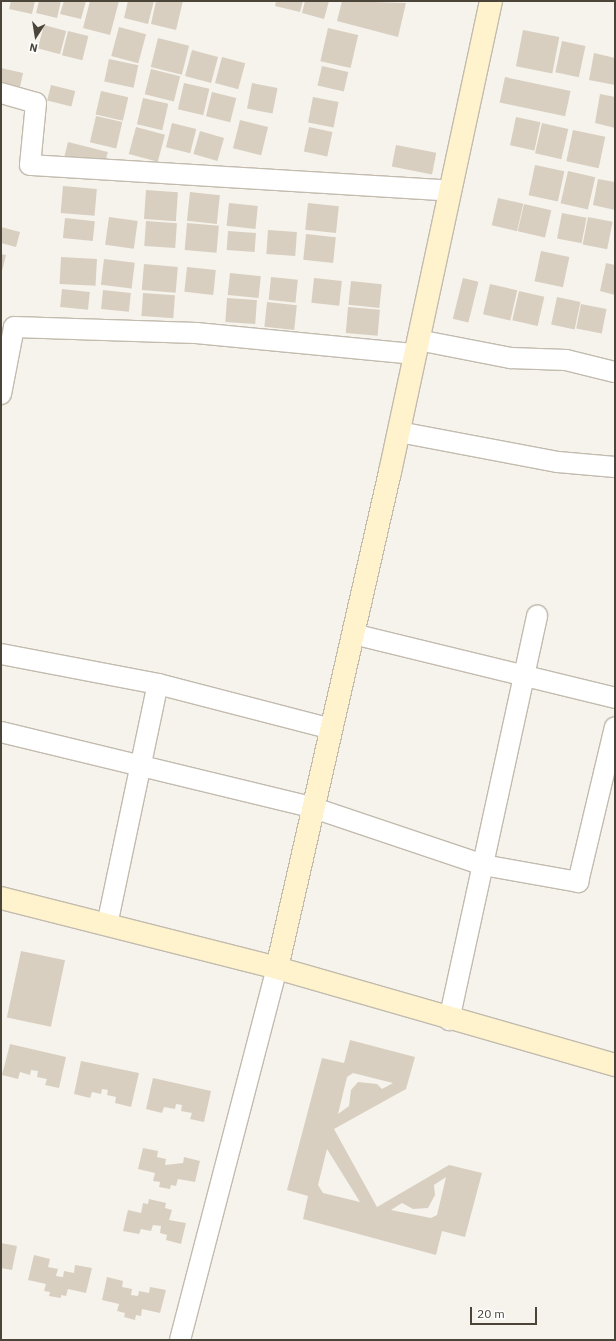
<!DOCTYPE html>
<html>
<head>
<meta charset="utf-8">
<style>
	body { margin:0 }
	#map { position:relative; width:616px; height:1341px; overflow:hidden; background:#f6f3ec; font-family:"IBM Plex Sans",sans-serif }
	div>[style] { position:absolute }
	.building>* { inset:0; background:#d8cfc1; transform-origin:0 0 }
	.roads { filter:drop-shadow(1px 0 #c2bbae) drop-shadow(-1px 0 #c2bbae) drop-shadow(0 1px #c2bbae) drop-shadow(0 -1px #c2bbae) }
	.street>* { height:20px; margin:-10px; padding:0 10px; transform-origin:10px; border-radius:10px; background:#fff }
	.secondary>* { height:22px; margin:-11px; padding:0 11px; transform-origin:11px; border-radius:11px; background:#fff3cd }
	span { translate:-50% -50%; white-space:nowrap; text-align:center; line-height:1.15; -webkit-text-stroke:4px #fff; paint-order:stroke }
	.frame { position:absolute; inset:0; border:2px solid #4b4439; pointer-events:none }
	.north { position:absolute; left:16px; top:16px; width:40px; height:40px; -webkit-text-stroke:3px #fff; paint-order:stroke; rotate:192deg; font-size:11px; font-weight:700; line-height:16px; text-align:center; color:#4b4439 }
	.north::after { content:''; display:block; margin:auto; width:14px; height:18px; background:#4b4439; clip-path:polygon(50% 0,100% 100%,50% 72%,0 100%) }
	.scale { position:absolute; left:470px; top:1307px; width:67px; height:18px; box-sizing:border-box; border:2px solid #4b4439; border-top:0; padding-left:5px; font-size:12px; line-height:14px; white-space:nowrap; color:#4b4439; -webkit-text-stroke:3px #fff; paint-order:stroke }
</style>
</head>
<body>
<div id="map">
	<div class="building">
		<i style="clip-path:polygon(11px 1px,35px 1px,32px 14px,9px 9px)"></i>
		<i style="clip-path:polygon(39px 1px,61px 1px,57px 18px,36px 13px)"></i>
		<i style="clip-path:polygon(64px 1px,86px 1px,81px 19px,60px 14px)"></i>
		<i style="clip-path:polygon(90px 1px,119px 1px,110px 35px,83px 28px)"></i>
		<i style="clip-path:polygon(128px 1px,154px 1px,148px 24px,124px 18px)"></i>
		<i style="clip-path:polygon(156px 1px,183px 1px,176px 30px,151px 24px)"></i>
		<i style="clip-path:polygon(276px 1px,303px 1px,300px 12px,275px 6px)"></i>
		<i style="clip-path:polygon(305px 1px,329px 1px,324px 19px,302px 13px)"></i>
		<i style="clip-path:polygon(342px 1px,406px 3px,398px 37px,337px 21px)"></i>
		<i style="left:44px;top:25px;width:23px;height:24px;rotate:15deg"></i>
		<i style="left:119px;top:27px;width:28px;height:30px;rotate:15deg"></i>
		<i style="left:328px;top:28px;width:31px;height:34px;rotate:13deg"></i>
		<i style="left:523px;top:30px;width:37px;height:37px;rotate:11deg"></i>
		<i style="left:68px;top:31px;width:21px;height:25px;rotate:14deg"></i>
		<i style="left:158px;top:38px;width:32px;height:30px;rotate:14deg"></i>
		<i style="left:562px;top:41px;width:24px;height:32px;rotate:12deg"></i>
		<i style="left:192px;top:50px;width:27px;height:27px;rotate:15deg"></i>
		<i style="clip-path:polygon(594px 53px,615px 58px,615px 85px,589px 80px)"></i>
		<i style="left:222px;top:57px;width:24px;height:27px;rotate:15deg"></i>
		<i style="left:109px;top:59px;width:30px;height:23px;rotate:12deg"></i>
		<i style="left:322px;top:66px;width:27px;height:20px;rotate:13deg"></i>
		<i style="clip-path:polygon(1px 68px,23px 73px,20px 87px,1px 83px)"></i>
		<i style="left:151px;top:69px;width:30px;height:26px;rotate:14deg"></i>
		<i style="left:505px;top:77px;width:67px;height:26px;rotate:12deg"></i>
		<i style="left:184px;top:83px;width:26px;height:27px;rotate:13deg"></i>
		<i style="left:252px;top:83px;width:26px;height:26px;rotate:11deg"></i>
		<i style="left:51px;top:85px;width:25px;height:16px;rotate:14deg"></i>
		<i style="left:101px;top:91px;width:28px;height:24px;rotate:13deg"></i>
		<i style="left:212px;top:92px;width:25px;height:25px;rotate:14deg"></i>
		<i style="clip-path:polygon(600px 94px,615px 97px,615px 128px,595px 123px)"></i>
		<i style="left:313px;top:97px;width:26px;height:26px;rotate:11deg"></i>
		<i style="left:143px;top:98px;width:26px;height:27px;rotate:13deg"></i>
		<i style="left:96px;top:116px;width:27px;height:27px;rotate:13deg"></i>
		<i style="left:516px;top:117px;width:25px;height:29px;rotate:12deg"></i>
		<i style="left:240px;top:120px;width:29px;height:29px;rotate:14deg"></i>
		<i style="left:172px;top:123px;width:25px;height:25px;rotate:14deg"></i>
		<i style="left:542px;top:123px;width:27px;height:31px;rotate:13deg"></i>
		<i style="left:136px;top:127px;width:30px;height:28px;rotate:15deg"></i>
		<i style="left:309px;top:127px;width:24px;height:25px;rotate:12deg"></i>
		<i style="left:573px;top:130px;width:33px;height:32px;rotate:12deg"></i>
		<i style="left:200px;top:131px;width:25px;height:24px;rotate:16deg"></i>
		<i style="left:68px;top:142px;width:41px;height:16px;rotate:14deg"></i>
		<i style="left:396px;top:145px;width:41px;height:22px;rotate:11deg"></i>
		<i style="left:535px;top:165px;width:30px;height:31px;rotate:12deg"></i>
		<i style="left:568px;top:171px;width:28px;height:33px;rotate:13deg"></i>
		<i style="clip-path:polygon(598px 179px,615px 182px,615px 210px,593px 205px)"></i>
		<i style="left:63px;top:186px;width:34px;height:27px;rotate:5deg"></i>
		<i style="left:146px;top:190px;width:32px;height:29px;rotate:4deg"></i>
		<i style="left:190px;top:192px;width:30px;height:29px;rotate:6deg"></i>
		<i style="left:498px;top:198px;width:26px;height:28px;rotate:13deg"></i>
		<i style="left:229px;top:203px;width:29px;height:23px;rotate:6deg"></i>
		<i style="left:308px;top:203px;width:31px;height:27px;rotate:6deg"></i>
		<i style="left:524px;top:204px;width:28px;height:28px;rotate:13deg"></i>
		<i style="left:562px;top:213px;width:25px;height:26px;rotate:11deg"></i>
		<i style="left:109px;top:217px;width:29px;height:28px;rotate:8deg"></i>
		<i style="left:588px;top:217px;width:25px;height:28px;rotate:11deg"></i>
		<i style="left:65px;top:218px;width:30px;height:20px;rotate:6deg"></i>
		<i style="left:146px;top:221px;width:31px;height:25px;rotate:4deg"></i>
		<i style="left:187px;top:223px;width:32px;height:27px;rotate:5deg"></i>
		<i style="clip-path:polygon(1px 227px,20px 232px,16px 247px,1px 243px)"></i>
		<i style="left:268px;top:230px;width:29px;height:24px;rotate:4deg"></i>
		<i style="left:228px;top:231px;width:28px;height:19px;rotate:4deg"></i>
		<i style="left:306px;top:234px;width:30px;height:26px;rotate:6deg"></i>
		<i style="left:541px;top:251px;width:29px;height:31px;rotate:12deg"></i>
		<i style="clip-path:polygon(1px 254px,6px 255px,2px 271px,1px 271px)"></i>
		<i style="left:61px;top:257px;width:36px;height:27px;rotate:3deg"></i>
		<i style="left:104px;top:259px;width:31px;height:26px;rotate:7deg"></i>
		<i style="clip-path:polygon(606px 263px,615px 265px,615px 295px,600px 291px)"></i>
		<i style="left:144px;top:264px;width:34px;height:26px;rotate:5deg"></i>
		<i style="left:187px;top:267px;width:29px;height:25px;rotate:6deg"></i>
		<i style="left:230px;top:273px;width:31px;height:22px;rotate:6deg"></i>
		<i style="left:271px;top:277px;width:27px;height:23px;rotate:6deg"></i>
		<i style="left:314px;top:278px;width:28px;height:25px;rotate:6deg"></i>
		<i style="left:463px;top:278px;width:16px;height:42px;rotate:14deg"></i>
		<i style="left:351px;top:281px;width:31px;height:24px;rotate:6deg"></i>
		<i style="left:490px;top:284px;width:28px;height:31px;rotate:13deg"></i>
		<i style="left:62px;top:289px;width:28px;height:18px;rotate:6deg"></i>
		<i style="left:103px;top:290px;width:28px;height:19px;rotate:6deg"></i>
		<i style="left:519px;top:291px;width:26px;height:30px;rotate:13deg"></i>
		<i style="left:143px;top:293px;width:32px;height:23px;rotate:4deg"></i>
		<i style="left:557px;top:297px;width:24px;height:28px;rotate:12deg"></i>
		<i style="left:227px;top:298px;width:30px;height:24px;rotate:4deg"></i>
		<i style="left:267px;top:302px;width:30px;height:25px;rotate:6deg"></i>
		<i style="left:581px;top:304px;width:26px;height:25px;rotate:11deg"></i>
		<i style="left:348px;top:307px;width:32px;height:26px;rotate:5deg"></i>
		<i style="left:21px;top:951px;width:45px;height:68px;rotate:12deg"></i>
		<i style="clip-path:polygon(evenodd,350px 1040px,415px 1057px,406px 1089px,334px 1129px,377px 1207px,449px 1165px,482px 1173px,465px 1237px,442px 1231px,436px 1255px,303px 1219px,308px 1196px,287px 1190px,322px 1058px,344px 1063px,350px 1040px,353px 1073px,393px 1083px,382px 1089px,377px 1084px,358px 1082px,351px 1090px,349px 1106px,338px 1114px,347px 1077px,353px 1073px,350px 1040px,327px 1149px,360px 1202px,323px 1193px,318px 1185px,327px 1149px,350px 1040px,446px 1177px,437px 1215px,431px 1218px,391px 1210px,402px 1203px,413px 1209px,428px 1208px,435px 1195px,434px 1185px,446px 1177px)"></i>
		<i style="clip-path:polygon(10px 1044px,66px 1057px,59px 1088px,45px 1085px,47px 1079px,37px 1077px,38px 1071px,31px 1070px,30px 1075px,20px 1072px,18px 1079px,2px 1075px)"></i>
		<i style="clip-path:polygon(81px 1061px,139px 1073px,131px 1107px,115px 1103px,116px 1097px,107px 1095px,108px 1090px,102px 1089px,101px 1094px,92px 1092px,90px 1098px,74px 1094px)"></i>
		<i style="clip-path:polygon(153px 1078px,211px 1091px,204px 1122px,190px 1119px,192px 1113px,181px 1111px,182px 1105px,176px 1104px,175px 1109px,164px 1107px,162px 1113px,146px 1109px)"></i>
		<i style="clip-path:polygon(143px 1148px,158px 1151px,157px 1157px,166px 1159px,165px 1165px,183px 1163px,184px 1157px,200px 1161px,195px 1182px,178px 1179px,176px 1186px,171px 1185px,170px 1189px,159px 1187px,160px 1182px,153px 1181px,155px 1173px,138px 1169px)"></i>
		<i style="clip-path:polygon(149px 1199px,166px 1203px,165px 1208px,172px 1210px,169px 1220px,186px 1223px,181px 1244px,166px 1240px,167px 1235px,160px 1233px,161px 1226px,153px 1225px,151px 1231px,141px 1229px,139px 1234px,123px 1231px,128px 1210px,141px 1213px,143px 1203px,148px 1204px)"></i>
		<i style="clip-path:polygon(1px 1243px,17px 1246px,12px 1270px,1px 1268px)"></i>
		<i style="clip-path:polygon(34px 1255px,50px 1259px,48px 1267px,58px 1269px,56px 1276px,63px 1277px,64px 1271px,74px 1273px,75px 1265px,92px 1268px,86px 1293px,68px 1289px,66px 1296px,61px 1295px,61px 1298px,49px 1296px,50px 1292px,44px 1291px,46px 1284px,28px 1280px)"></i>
		<i style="clip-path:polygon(107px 1277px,123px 1281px,122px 1287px,132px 1289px,131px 1295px,138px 1296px,139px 1291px,149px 1293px,150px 1287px,166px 1290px,160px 1313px,142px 1309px,141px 1316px,136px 1315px,135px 1320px,124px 1317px,125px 1313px,117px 1311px,119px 1304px,102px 1300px)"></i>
	</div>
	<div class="roads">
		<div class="street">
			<i style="left:1px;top:93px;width:36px;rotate:16deg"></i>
			<i style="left:36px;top:103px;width:62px;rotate:95.5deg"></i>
			<i style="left:30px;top:165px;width:421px;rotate:3.5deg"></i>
			<i style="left:418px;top:340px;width:95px;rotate:11deg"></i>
			<i style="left:511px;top:358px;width:55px;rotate:2.1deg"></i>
			<i style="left:566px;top:360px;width:50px;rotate:13.8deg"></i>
			<i style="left:1px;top:394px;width:68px;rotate:-79deg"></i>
			<i style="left:14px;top:327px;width:182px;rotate:1.9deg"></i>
			<i style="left:196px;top:333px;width:220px;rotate:5.5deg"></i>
			<i style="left:399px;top:432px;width:162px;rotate:10.7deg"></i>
			<i style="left:558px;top:462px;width:57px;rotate:5deg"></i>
			<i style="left:353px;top:634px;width:270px;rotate:13.7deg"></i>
			<i style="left:1px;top:654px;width:160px;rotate:10.8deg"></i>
			<i style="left:158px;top:684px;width:180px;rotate:14.5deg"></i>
			<i style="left:1px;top:732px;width:322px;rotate:13.6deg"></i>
			<i style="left:314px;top:808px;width:178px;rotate:18.6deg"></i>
			<i style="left:483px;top:865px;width:97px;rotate:10.1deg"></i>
			<i style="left:578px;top:882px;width:159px;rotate:-76.6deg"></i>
			<i style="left:107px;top:925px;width:246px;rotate:-78.1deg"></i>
			<i style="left:449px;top:1020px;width:414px;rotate:-77.7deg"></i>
			<i style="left:180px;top:1340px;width:384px;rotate:-75.4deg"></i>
		</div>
		<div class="secondary">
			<i style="left:1px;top:898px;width:285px;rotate:14.2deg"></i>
			<i style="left:277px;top:968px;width:509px;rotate:-77.17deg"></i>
			<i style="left:390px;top:472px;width:482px;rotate:-77.9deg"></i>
			<i style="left:277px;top:968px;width:352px;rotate:16deg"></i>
		</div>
	</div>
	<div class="frame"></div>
	<div class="north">N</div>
	<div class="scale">20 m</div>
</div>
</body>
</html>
